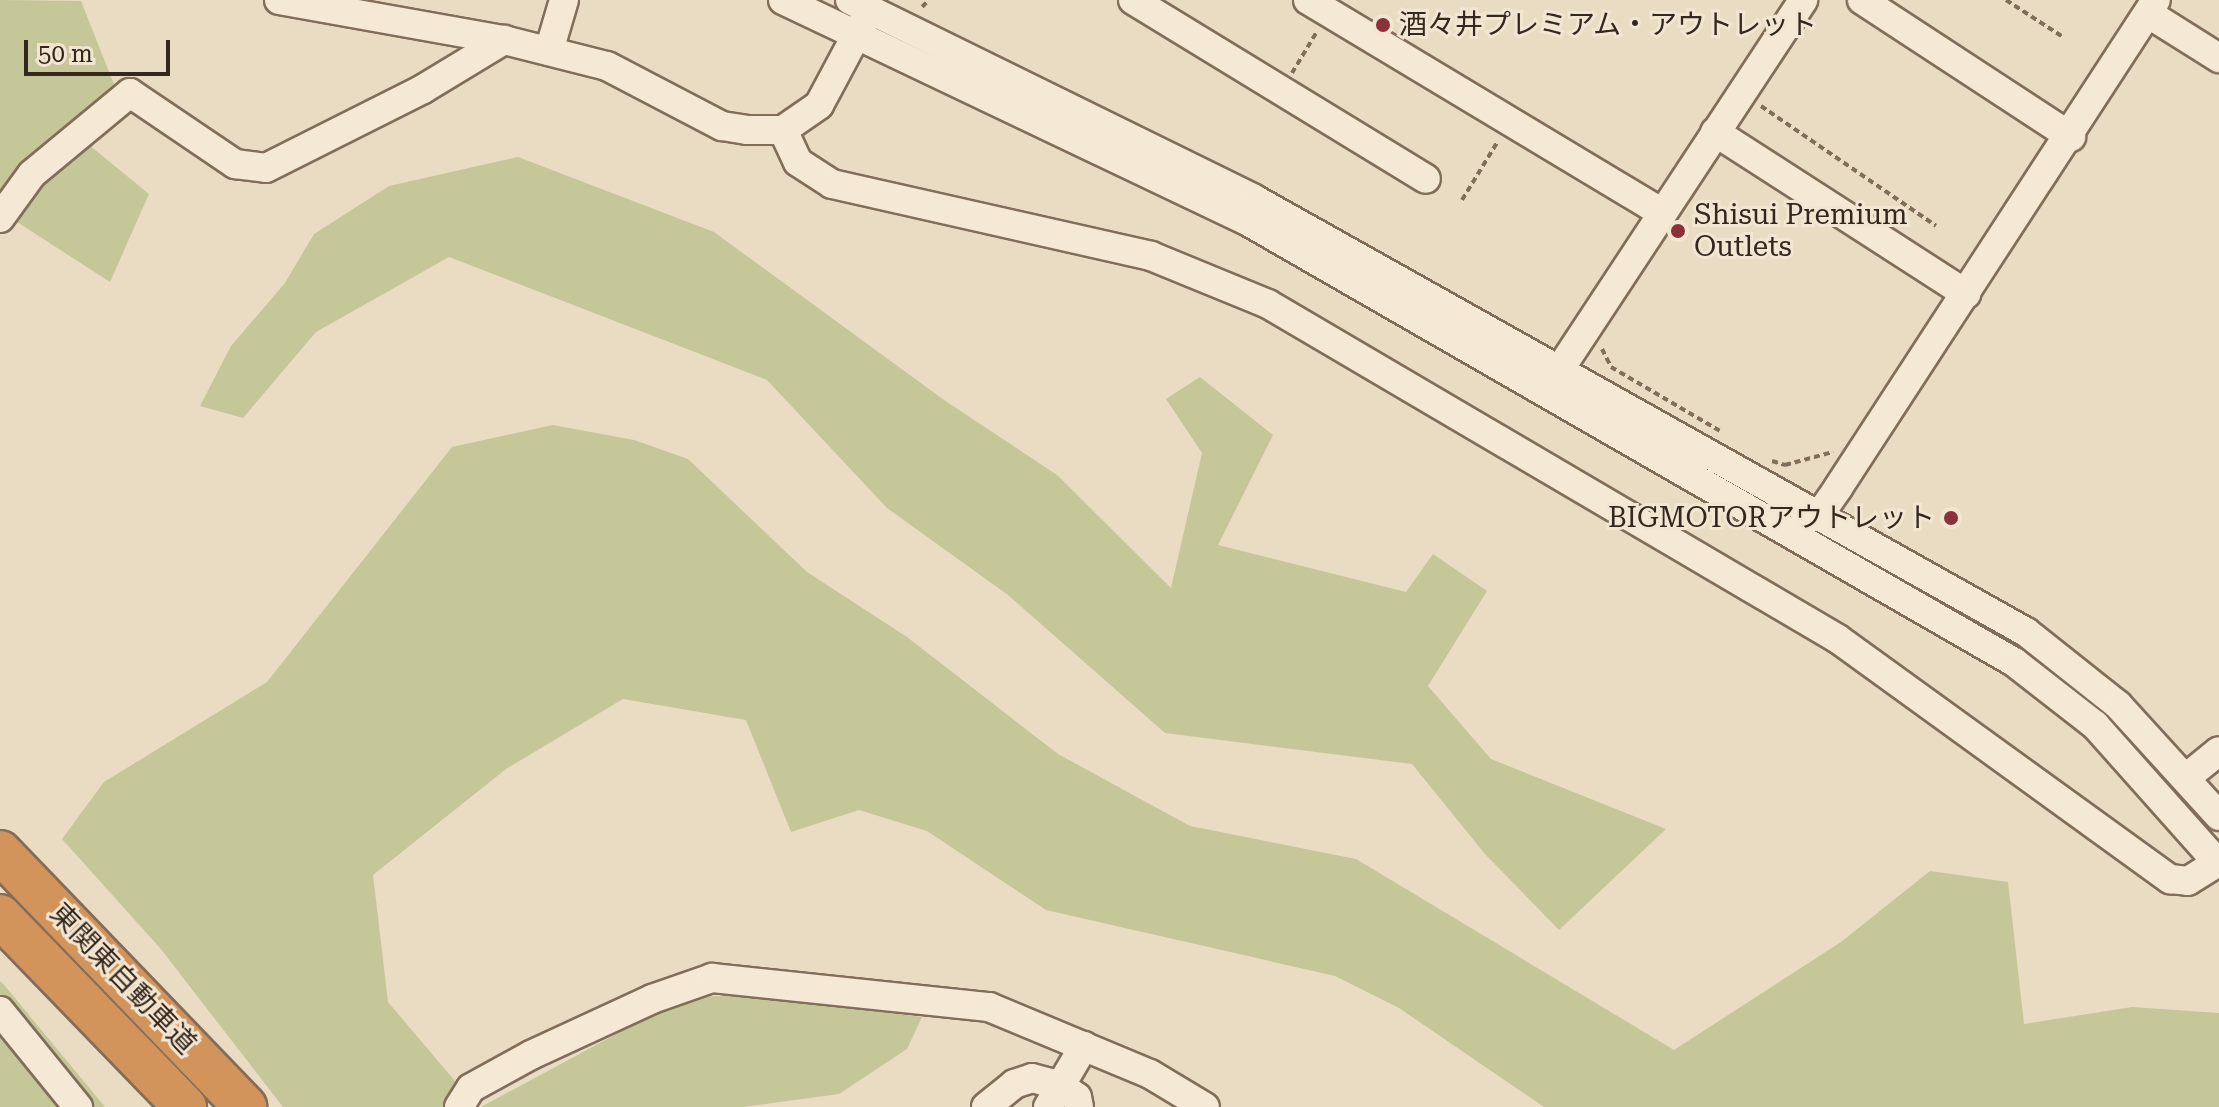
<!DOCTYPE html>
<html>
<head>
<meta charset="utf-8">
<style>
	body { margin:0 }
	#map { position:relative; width:2219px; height:1107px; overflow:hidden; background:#eadbc3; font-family:"Roboto Serif","Noto Sans JP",serif }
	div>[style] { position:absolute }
	.green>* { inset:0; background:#c5c798 }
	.path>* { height:4px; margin-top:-2px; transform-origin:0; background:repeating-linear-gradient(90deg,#826d5b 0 6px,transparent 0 10px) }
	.roads { filter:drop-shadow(2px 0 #826d5b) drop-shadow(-2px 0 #826d5b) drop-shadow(0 2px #826d5b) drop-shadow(0 -2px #826d5b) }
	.minor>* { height:28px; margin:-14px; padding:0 14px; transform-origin:14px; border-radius:14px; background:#f5e9d5 }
	.highway>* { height:42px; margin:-21px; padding:0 21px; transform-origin:21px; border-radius:21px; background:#d2945a }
	.dots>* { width:22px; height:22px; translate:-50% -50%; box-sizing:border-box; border:4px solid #f2e6d2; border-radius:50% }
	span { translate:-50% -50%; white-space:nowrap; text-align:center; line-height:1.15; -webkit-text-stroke:6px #f2e6d2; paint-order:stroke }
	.poi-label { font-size:28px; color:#33271e }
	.left { translate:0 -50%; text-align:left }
	.right { translate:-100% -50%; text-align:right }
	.street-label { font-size:28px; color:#33271e }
	.scale { position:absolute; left:24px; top:40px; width:146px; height:36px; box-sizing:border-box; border:4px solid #33271e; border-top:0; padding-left:10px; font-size:24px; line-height:28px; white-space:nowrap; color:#33271e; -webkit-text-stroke:6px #f2e6d2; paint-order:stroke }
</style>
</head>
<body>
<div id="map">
	<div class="green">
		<i style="clip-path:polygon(0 0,81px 1px,119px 97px,78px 136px,149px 194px,110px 282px,0 211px)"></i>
		<i style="clip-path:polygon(518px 157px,714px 232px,944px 400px,1057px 475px,1171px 588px,1202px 453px,1166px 399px,1200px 377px,1273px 435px,1218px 545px,1406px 592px,1433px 554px,1487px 591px,1428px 686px,1491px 759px,1666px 829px,1559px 930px,1485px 854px,1412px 764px,1165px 733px,1008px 595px,887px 508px,767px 380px,449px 257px,316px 332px,243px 418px,200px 406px,231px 346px,285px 283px,314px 234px,389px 186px)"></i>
		<i style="clip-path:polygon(553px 425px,634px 440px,688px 459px,807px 572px,907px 637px,1058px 754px,1190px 826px,1356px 859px,1674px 1050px,1841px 942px,1930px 871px,2008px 882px,2024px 1024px,2132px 1007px,2219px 1013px,2219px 1107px,1544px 1107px,1399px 1008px,1335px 976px,1046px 910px,927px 831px,859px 810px,791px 832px,746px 720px,623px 699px,506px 769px,373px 875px,388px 1002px,477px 1107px,283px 1107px,160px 948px,62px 839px,104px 782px,267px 682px,452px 447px)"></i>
		<i style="clip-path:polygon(0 981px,5px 986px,105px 1107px,0 1107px)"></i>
		<i style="clip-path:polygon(753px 995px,922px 1017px,907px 1049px,839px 1094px,743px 1107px,481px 1107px,685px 997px)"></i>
	</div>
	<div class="path">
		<i style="left:2006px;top:0;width:68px;rotate:33deg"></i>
		<i style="left:922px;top:7px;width:10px;rotate:-45deg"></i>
		<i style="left:1292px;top:73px;width:47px;rotate:-59deg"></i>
		<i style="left:1761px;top:106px;width:212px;rotate:34.4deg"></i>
		<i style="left:1462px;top:200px;width:69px;rotate:-58.6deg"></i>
		<i style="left:1602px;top:349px;width:20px;rotate:63deg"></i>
		<i style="left:1611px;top:367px;width:126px;rotate:30.4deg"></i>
		<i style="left:1772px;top:461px;width:14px;rotate:17deg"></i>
		<i style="left:1785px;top:465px;width:50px;rotate:-15.2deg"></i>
	</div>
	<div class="roads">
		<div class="minor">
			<i style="left:279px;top:0;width:229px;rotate:10.1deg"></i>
			<i style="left:504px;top:40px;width:106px;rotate:14.2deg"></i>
			<i style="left:607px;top:66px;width:130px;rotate:27.6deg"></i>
			<i style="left:722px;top:126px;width:25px;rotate:9deg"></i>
			<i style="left:747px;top:130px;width:36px"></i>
			<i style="left:783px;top:130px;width:44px;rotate:-34.8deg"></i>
			<i style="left:819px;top:105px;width:102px;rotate:-61.9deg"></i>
			<i style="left:783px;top:0;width:516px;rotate:25.47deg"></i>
			<i style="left:1249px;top:222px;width:883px;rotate:29.91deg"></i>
			<i style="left:2014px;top:662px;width:103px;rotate:37.9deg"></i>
			<i style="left:2095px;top:725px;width:186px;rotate:48.3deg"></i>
			<i style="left:850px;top:0;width:450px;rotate:26.2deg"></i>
			<i style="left:1254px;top:199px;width:885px;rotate:29.29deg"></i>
			<i style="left:2026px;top:632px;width:117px;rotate:38.4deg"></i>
			<i style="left:2118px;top:705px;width:150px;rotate:47.7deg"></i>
			<i style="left:1133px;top:0;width:343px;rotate:31.4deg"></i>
			<i style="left:1308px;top:0;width:413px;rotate:31deg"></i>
			<i style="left:1862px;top:0;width:250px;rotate:33.2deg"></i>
			<i style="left:2149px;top:14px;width:83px;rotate:32.2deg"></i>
			<i style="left:549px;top:51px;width:53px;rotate:-73.6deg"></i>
			<i style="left:783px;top:130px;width:35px;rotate:65deg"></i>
			<i style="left:798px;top:162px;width:40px;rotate:32.9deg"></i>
			<i style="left:832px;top:184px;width:327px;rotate:12.7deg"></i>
			<i style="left:1151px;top:256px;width:126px;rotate:22.3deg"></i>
			<i style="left:1268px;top:304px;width:661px;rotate:30.44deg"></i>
			<i style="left:1838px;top:639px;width:410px;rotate:35.9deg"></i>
			<i style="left:2170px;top:879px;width:18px;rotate:6deg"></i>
			<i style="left:2188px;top:881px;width:34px;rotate:-32deg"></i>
			<i style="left:1715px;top:132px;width:299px;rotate:32.8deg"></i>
			<i style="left:0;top:218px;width:54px;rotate:-54deg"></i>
			<i style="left:32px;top:174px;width:127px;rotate:-39.6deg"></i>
			<i style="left:130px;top:93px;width:127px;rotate:34.1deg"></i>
			<i style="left:235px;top:164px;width:31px;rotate:7deg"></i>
			<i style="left:266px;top:168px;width:176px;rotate:-26.7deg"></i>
			<i style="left:423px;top:89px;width:95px;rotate:-31.2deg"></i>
			<i style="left:1560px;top:369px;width:442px;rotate:-56.6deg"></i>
			<i style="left:1805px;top:520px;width:16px;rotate:-22deg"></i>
			<i style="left:1820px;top:514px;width:32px;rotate:-55deg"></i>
			<i style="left:1838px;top:488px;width:582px;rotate:-56.91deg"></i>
			<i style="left:2187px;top:777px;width:41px;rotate:-39.1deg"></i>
			<i style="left:0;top:1011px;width:124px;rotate:50.9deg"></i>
			<i style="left:459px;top:1107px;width:22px;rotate:-58deg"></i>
			<i style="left:471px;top:1088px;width:68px;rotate:-28.8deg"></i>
			<i style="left:531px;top:1055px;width:133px;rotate:-24.8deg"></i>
			<i style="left:652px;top:999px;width:64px;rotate:-19.3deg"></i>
			<i style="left:712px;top:978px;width:279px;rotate:6deg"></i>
			<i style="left:989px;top:1007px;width:174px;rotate:22.6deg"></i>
			<i style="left:1150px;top:1074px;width:64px;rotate:31deg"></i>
			<i style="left:986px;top:1107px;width:36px;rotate:-39deg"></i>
			<i style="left:1014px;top:1084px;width:19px;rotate:-18deg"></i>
			<i style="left:1032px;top:1078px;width:30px;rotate:15deg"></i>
			<i style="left:1061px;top:1086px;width:19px;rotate:35deg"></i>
			<i style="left:1077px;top:1097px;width:10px;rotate:79deg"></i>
			<i style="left:1048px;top:1107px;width:71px;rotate:-59.5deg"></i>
		</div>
		<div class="highway">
			<i style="left:0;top:852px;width:354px;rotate:46.1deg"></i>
			<i style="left:0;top:916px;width:266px;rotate:45.9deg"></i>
		</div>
	</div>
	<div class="dots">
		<i style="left:1383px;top:25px;background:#8c3139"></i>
		<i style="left:1678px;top:231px;background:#8c3139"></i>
		<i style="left:1951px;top:518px;background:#8c3139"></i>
	</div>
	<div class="poi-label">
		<span class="left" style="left:1399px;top:25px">酒々井プレミアム・アウトレット</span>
		<span class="left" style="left:1694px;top:231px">Shisui Premium<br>Outlets</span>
		<span class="right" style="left:1935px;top:518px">BIGMOTORアウトレット</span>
	</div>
	<div class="street-label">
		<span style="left:123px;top:979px;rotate:46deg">東関東自動車道</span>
	</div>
	<div class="scale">50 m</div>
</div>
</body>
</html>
